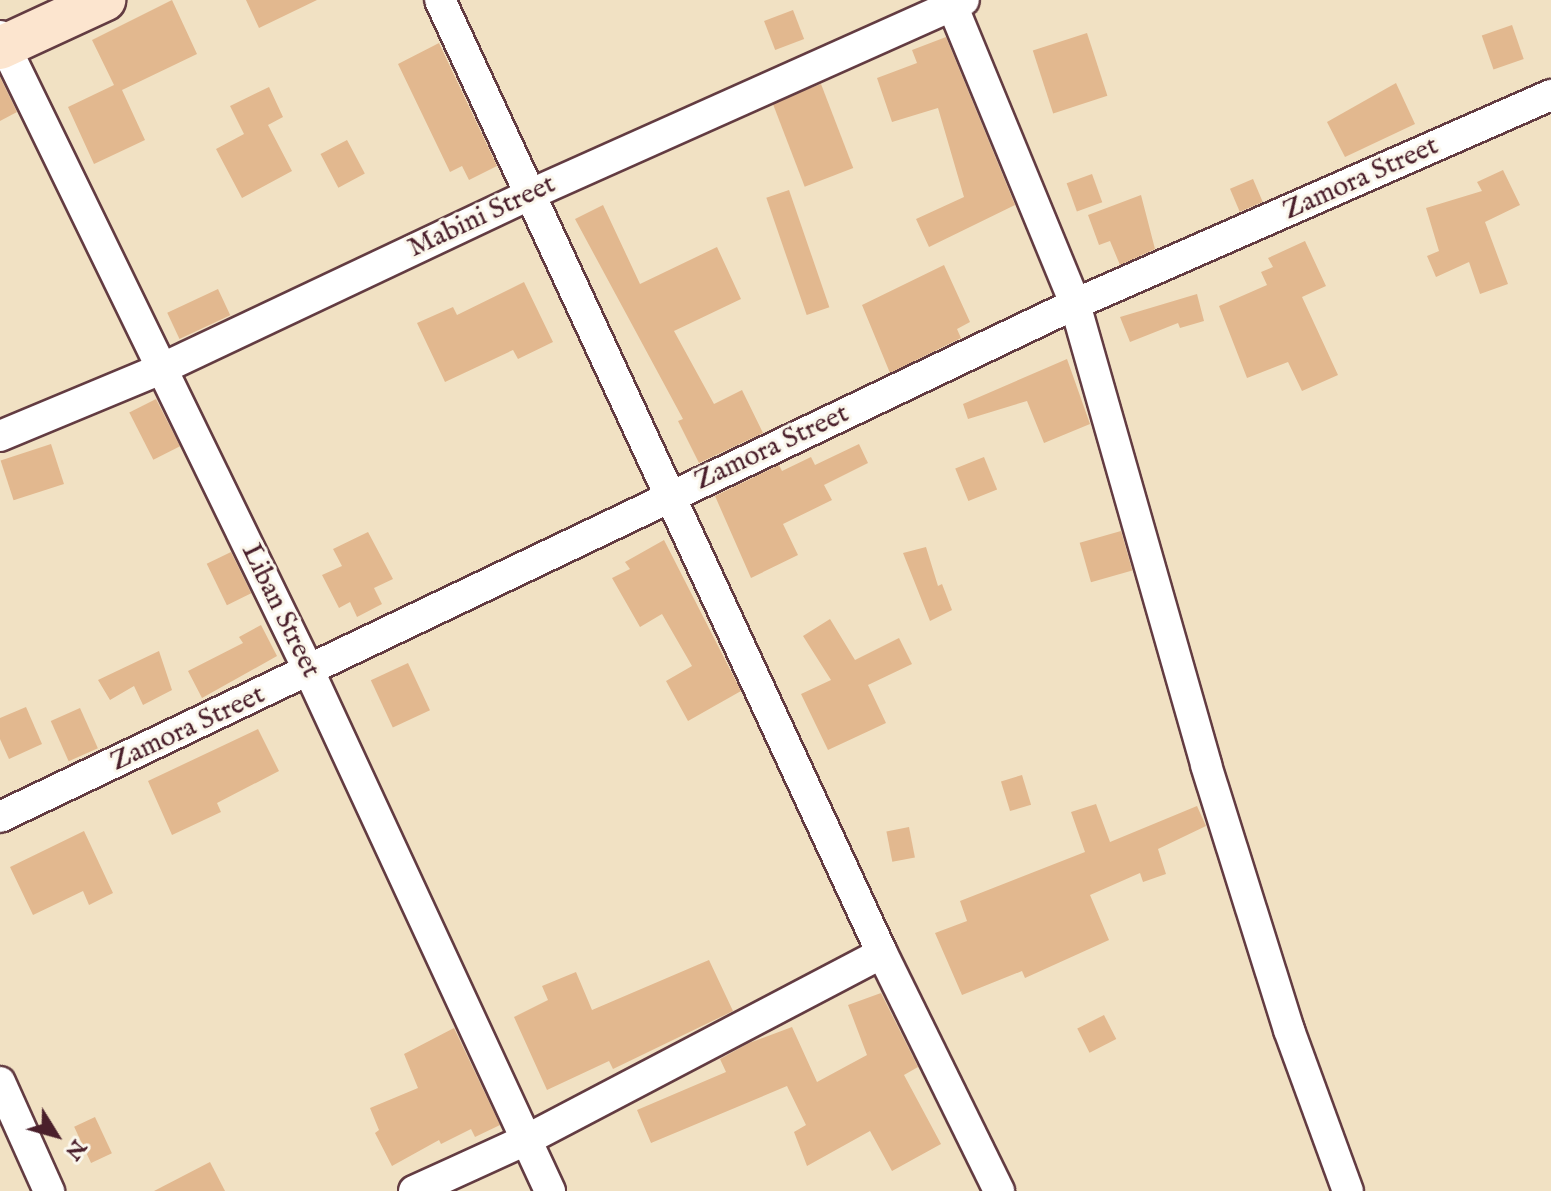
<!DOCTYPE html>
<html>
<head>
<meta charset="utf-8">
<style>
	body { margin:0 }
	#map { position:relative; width:1551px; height:1191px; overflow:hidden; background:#f1e1c3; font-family:"IM FELL English",serif }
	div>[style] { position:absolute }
	.building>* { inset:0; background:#e2b88f; transform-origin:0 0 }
	.roads { filter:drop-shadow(2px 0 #633c42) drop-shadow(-2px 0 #633c42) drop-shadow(0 2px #633c42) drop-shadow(0 -2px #633c42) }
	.street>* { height:30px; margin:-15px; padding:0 15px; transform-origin:15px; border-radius:15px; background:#fff }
	.secondary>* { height:42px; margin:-21px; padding:0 21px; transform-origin:21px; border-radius:21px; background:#fce5cf }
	span { translate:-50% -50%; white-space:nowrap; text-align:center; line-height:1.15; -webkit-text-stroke:6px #fbf7ec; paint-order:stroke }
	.street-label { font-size:28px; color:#4a1f2b }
	.north { position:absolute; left:16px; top:1095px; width:80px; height:80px; -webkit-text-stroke:6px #fbf7ec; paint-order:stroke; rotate:127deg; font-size:22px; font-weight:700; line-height:32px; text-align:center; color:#4a1f2b }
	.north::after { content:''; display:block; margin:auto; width:28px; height:36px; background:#4a1f2b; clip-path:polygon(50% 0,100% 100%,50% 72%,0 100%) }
</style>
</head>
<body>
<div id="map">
	<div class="building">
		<i style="clip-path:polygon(172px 0,197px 54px,122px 90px,145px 140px,94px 164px,68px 107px,114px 85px,92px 40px)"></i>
		<i style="clip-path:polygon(246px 0,317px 0,259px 28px)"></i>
		<i style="left:793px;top:10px;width:31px;height:31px;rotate:69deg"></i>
		<i style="left:1512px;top:25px;width:36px;height:32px;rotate:71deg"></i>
		<i style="left:1087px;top:33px;width:66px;height:57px;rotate:72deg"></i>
		<i style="clip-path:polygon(946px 37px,1015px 205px,929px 247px,916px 219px,964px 197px,938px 108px,892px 122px,877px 78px,917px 63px,912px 50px)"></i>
		<i style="clip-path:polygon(439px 43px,497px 166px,469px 180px,462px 166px,450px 172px,398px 64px)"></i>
		<i style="clip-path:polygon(0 77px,17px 112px,0 121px)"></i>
		<i style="clip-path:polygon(1396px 83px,1415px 124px,1345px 157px,1327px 122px)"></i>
		<i style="left:821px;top:84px;width:90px;height:52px;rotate:69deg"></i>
		<i style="clip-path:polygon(269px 87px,283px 117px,268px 125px,292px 171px,242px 198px,216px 149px,244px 134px,230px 106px)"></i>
		<i style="left:347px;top:140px;width:38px;height:30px;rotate:62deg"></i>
		<i style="clip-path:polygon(1503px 170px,1520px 205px,1485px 222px,1508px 284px,1480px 294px,1469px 262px,1436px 277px,1427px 256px,1439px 251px,1426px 208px,1482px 191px,1477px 182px)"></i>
		<i style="left:1092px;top:174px;width:30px;height:27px;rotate:70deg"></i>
		<i style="left:1253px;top:179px;width:25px;height:25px;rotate:67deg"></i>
		<i style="left:789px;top:190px;width:124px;height:24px;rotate:71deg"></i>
		<i style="clip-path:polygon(1141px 195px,1155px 249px,1120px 265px,1110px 241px,1099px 245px,1088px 215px)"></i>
		<i style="clip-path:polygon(603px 205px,640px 284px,717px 247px,741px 299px,674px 331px,714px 404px,742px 390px,763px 433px,699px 463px,678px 421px,683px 419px,575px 219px)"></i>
		<i style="clip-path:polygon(1305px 241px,1326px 286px,1302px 297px,1338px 375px,1302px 391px,1288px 362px,1247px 378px,1219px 306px,1267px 285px,1261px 272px,1273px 267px,1268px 258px)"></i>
		<i style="clip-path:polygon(944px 265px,970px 322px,957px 329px,961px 338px,890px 373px,862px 305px)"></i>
		<i style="clip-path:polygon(524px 282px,553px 342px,518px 359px,513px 350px,445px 382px,417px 323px,453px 307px,457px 315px)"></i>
		<i style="left:218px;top:289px;width:29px;height:56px;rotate:65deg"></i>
		<i style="clip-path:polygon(1197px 294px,1204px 321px,1180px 328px,1178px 323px,1130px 342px,1120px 317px)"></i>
		<i style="clip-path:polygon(1067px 359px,1090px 424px,1044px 443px,1027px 401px,968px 419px,963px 404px)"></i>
		<i style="left:156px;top:399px;width:53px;height:30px;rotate:63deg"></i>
		<i style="left:51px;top:444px;width:42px;height:53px;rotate:72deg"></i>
		<i style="clip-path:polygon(859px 444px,868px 463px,824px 485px,832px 500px,783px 524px,798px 555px,751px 578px,715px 496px,779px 465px,782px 471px,811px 457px,815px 465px)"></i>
		<i style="left:984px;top:457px;width:35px;height:31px;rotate:68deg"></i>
		<i style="left:1121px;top:531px;width:41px;height:43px;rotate:74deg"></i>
		<i style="clip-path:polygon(368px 532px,393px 579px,374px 588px,382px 604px,357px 617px,350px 602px,339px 608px,322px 575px,342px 566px,333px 549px)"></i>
		<i style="clip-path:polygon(664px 540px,741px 691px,688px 721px,666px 681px,692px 666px,662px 614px,640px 627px,612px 578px,630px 569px,625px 562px)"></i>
		<i style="clip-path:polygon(926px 547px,938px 586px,942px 584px,952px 610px,930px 621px,903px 553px)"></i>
		<i style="left:231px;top:552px;width:46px;height:27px;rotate:64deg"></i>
		<i style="clip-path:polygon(830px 619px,855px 660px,899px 638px,912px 664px,868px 685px,886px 723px,828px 750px,801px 694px,831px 680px,803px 636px)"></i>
		<i style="clip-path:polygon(261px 625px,277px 656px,202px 698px,188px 671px,243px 643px,239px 637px)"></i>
		<i style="clip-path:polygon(159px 651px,172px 690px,143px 705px,134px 686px,110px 700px,98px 680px)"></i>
		<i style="left:408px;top:663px;width:52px;height:41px;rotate:65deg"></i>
		<i style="clip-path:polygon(26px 707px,42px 744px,9px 759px,0 739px,0 718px)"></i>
		<i style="left:80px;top:708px;width:44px;height:32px;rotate:66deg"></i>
		<i style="clip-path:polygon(258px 729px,279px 771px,217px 803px,221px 812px,172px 835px,148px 781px)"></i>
		<i style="left:1022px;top:775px;width:31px;height:22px;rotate:73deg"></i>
		<i style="clip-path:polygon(1096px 804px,1110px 842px,1197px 806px,1206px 826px,1158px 849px,1166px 874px,1143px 882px,1140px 873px,1090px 895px,1109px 940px,1025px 978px,1022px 971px,962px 995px,935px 933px,967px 921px,960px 901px,1085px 852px,1071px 812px)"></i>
		<i style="left:909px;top:827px;width:31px;height:23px;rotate:79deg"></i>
		<i style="clip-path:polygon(84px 831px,113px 893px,89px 905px,83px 891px,33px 915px,10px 867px)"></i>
		<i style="clip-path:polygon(709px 960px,733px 1011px,613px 1069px,609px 1061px,547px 1090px,514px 1017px,548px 1000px,542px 986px,576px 972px,592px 1010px)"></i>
		<i style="clip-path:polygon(881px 993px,918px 1067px,904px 1075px,941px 1144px,892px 1171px,870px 1131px,807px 1166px,794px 1132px,806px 1125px,787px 1086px,651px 1143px,637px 1110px,726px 1072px,720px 1059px,749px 1043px,792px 1027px,817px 1082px,867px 1055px,848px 1005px)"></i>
		<i style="left:1104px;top:1015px;width:27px;height:30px;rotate:63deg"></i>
		<i style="clip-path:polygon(454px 1028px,500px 1125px,475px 1137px,471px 1129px,441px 1144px,439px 1140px,392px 1166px,375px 1133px,379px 1130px,370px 1108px,418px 1088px,404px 1054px)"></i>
		<i style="left:95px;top:1117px;width:40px;height:23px;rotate:65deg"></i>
		<i style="clip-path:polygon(210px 1162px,225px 1191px,154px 1191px)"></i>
	</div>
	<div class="roads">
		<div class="street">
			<i style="left:440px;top:0;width:1051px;rotate:65.12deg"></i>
			<i style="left:882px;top:953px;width:265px;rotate:63.8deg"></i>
			<i style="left:950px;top:0;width:329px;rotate:67.6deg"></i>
			<i style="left:1075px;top:304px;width:479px;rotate:74.1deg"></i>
			<i style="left:1206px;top:765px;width:278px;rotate:72.6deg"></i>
			<i style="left:1289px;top:1030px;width:171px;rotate:69.9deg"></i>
			<i style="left:0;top:36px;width:706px;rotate:64.05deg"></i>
			<i style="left:309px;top:671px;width:573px;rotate:65.13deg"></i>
			<i style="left:0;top:436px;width:174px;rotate:-22.6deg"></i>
			<i style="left:161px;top:369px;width:409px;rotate:-25.3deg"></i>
			<i style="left:531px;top:194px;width:474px;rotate:-24.1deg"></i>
			<i style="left:0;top:817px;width:1191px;rotate:-25.51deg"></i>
			<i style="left:1075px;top:304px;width:520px;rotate:-23.71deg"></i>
			<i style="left:0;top:1082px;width:120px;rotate:65.8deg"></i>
			<i style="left:414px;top:1191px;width:123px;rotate:-24.5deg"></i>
			<i style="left:526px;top:1140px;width:402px;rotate:-27.7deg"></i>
		</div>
		<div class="secondary">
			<i style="left:0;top:48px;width:115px;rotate:-24.8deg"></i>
		</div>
	</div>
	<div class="street-label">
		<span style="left:1361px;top:179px;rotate:-24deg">Zamora Street</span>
		<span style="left:482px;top:217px;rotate:-25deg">Mabini Street</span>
		<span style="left:772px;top:448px;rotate:-25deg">Zamora Street</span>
		<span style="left:280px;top:611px;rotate:64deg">Liban Street</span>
		<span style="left:188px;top:729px;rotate:-25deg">Zamora Street</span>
	</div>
	<div class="north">N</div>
</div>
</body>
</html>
